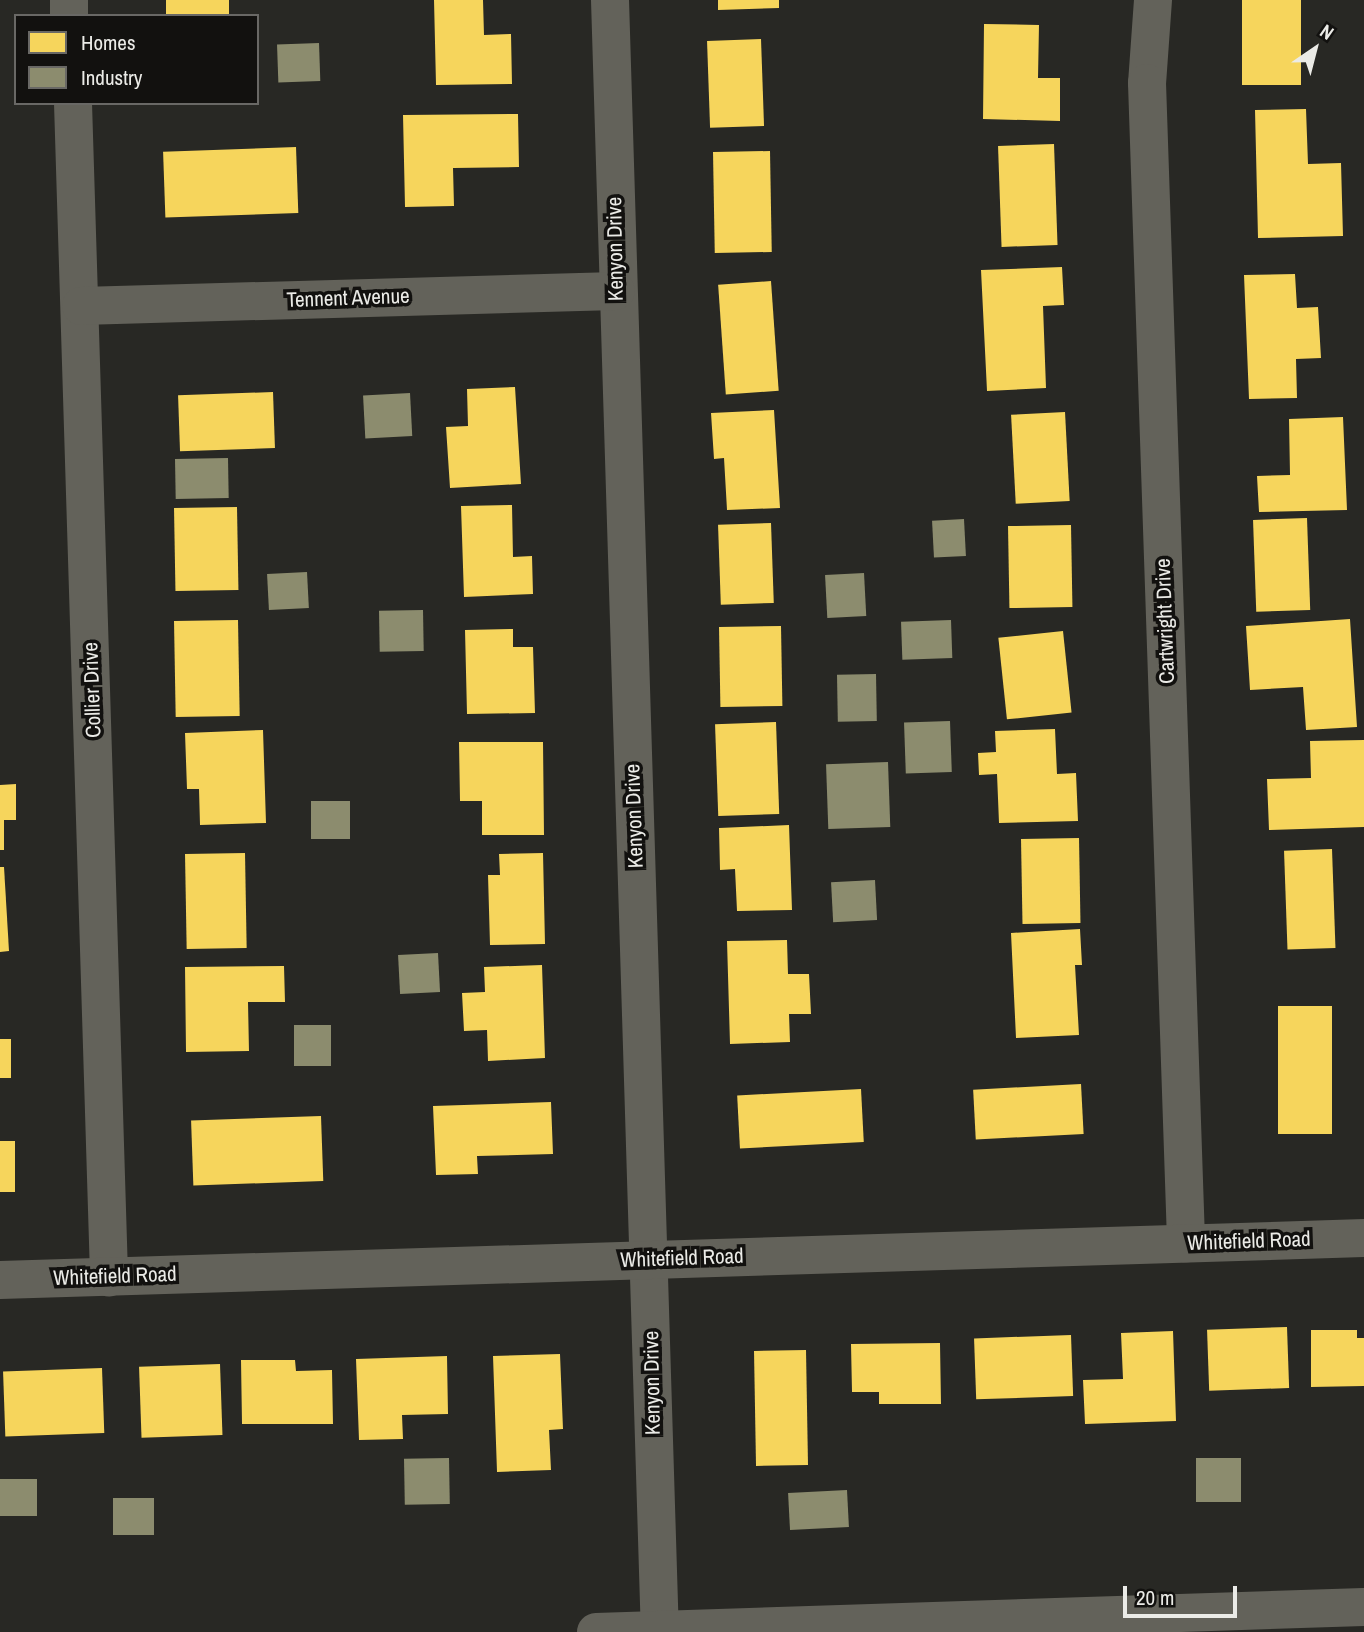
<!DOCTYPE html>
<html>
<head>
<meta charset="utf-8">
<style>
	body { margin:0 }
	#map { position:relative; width:1364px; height:1632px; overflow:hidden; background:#282824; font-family:"Archivo Narrow",sans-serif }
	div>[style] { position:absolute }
	.homes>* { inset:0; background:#f6d55c; transform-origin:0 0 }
	.industry>* { inset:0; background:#8c8c6e; transform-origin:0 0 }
	.minor>* { height:38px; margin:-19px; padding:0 19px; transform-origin:19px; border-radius:19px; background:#63625a }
	.tertiary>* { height:38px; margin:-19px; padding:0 19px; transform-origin:19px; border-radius:19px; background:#63625a }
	span { translate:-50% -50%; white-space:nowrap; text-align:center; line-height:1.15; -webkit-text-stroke:7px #12110f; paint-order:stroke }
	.street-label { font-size:21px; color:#ebebe7 }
	.legend { position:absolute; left:14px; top:14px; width:245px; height:91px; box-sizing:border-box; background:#12110f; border:2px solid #696865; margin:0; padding:9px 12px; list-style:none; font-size:21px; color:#ebebe7 }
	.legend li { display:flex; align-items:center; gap:14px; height:35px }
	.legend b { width:35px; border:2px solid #696865 }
	.north { position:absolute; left:1280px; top:14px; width:70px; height:70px; -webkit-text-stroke:5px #12110f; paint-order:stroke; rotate:35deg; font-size:19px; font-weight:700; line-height:28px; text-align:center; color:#ebebe7 }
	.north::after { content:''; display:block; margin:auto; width:24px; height:32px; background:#ebebe7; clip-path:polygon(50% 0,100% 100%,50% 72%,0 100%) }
	.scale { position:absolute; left:1123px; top:1586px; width:114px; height:32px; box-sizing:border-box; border:4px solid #ebebe7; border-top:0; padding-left:9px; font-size:21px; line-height:24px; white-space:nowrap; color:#ebebe7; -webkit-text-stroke:5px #12110f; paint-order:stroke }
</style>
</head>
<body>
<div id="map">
	<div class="homes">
		<i style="left:166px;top:0;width:63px;height:16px"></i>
		<i style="clip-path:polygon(434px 0,483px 0,484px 35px,511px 34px,512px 84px,436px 85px)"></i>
		<i style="clip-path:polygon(718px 0,779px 0,779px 8px,718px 10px)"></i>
		<i style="left:1242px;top:0;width:59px;height:85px"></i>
		<i style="clip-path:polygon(984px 24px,1039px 25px,1038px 78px,1060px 78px,1060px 121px,983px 119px)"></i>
		<i style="left:761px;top:39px;width:87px;height:54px;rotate:88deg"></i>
		<i style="clip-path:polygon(1306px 109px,1308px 164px,1341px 163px,1343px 236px,1258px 238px,1255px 110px)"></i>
		<i style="clip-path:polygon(518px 114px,519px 167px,453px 168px,454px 206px,405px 207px,403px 115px)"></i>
		<i style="left:1054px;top:144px;width:101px;height:56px;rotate:88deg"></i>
		<i style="left:296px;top:147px;width:66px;height:133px;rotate:88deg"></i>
		<i style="left:770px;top:151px;width:101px;height:57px;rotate:89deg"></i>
		<i style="clip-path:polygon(1062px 267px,1064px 305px,1043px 306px,1046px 388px,987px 391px,981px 270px)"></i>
		<i style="clip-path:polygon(1295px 274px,1297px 308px,1318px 307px,1321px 358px,1296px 359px,1297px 398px,1249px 399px,1244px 275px)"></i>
		<i style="left:771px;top:281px;width:110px;height:53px;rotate:86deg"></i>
		<i style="clip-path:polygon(515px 387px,521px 484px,450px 488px,446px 427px,468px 426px,467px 389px)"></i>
		<i style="left:273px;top:392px;width:56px;height:95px;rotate:88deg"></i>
		<i style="clip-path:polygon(774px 410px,780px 508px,727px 510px,724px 458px,714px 459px,711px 413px)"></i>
		<i style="left:1065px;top:412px;width:89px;height:54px;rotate:87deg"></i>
		<i style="clip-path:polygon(1343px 417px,1347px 510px,1259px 512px,1257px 476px,1290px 475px,1289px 419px)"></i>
		<i style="clip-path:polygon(512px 505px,513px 557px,532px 556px,533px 594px,464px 597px,461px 506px)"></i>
		<i style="left:237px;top:507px;width:83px;height:63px;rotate:89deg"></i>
		<i style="left:1307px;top:518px;width:92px;height:54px;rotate:88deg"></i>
		<i style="left:771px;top:523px;width:80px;height:53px;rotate:88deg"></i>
		<i style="left:1071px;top:525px;width:82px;height:63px;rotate:89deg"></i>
		<i style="clip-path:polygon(1350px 619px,1357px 727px,1306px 730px,1303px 687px,1250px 690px,1246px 626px)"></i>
		<i style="left:238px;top:620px;width:96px;height:64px;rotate:89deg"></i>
		<i style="left:781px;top:626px;width:80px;height:62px;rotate:89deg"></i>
		<i style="clip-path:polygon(513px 629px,513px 647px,533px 647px,535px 713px,467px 714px,465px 630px)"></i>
		<i style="left:1063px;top:631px;width:82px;height:65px;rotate:84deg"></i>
		<i style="left:776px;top:722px;width:92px;height:61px;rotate:88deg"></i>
		<i style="clip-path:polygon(1055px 729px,1057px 774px,1076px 773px,1078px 821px,999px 823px,997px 774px,979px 775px,978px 753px,996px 752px,995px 731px)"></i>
		<i style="clip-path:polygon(263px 730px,266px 823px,200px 825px,199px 789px,187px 789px,185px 733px)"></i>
		<i style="clip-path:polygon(1364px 740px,1364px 827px,1269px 830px,1267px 779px,1311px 778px,1310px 741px)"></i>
		<i style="clip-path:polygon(459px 742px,543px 742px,544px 835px,482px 835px,482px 801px,460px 801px)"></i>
		<i style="clip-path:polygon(16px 784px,16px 820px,4px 820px,4px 850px,0 850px,0 785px)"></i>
		<i style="clip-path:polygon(789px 825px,792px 910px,737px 911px,735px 869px,720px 870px,719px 828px)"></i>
		<i style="left:1079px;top:838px;width:85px;height:58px;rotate:89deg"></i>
		<i style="left:1332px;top:849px;width:99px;height:48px;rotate:88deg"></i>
		<i style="left:245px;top:853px;width:95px;height:60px;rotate:89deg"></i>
		<i style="clip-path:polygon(543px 853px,545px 944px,490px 945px,488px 875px,500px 875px,499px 854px)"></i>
		<i style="clip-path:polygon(0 867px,4px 867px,9px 951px,0 952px)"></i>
		<i style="clip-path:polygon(1080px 929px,1082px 965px,1075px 965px,1079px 1035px,1016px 1038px,1011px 933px)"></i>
		<i style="clip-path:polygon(787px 940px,788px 974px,809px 974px,811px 1014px,789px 1014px,790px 1042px,730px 1044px,727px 941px)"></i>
		<i style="clip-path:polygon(542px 965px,545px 1058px,488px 1061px,487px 1030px,464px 1031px,462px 993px,485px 992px,484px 967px)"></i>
		<i style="clip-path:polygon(284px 966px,285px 1002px,248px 1002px,249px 1051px,186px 1052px,185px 967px)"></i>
		<i style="left:1278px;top:1006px;width:54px;height:128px"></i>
		<i style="left:0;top:1039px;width:11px;height:39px"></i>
		<i style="left:1081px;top:1084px;width:50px;height:108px;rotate:87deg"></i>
		<i style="left:861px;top:1089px;width:53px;height:124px;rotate:87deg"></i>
		<i style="clip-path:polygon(551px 1102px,553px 1154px,477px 1156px,478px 1174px,436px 1175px,433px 1106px)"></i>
		<i style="left:321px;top:1116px;width:65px;height:130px;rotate:88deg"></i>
		<i style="left:0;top:1141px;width:15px;height:51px"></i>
		<i style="left:1287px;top:1327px;width:61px;height:80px;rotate:88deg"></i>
		<i style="clip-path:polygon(1311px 1330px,1357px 1330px,1357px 1338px,1364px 1338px,1364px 1386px,1311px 1387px)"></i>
		<i style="clip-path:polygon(1173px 1331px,1176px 1421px,1085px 1424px,1083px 1380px,1123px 1379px,1121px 1333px)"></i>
		<i style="left:1071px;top:1335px;width:61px;height:97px;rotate:88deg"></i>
		<i style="clip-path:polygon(940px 1343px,941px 1404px,879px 1404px,879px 1392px,852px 1392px,851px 1344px)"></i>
		<i style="left:806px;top:1350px;width:115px;height:52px;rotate:89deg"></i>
		<i style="clip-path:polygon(560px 1354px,563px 1429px,549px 1430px,551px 1470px,497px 1472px,493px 1356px)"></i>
		<i style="clip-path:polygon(447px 1356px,448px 1414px,402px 1415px,403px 1439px,359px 1440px,356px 1359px)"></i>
		<i style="clip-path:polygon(241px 1360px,295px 1360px,296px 1371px,332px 1370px,333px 1424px,242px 1424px)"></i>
		<i style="left:220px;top:1364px;width:71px;height:81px;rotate:88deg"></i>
		<i style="left:102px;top:1368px;width:65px;height:99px;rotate:88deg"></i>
	</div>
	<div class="industry">
		<i style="left:319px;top:43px;width:38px;height:42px;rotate:88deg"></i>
		<i style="left:410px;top:393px;width:43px;height:47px;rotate:87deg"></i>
		<i style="left:228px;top:458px;width:40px;height:53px;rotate:89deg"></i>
		<i style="left:964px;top:519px;width:37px;height:32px;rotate:87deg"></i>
		<i style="left:307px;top:572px;width:36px;height:40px;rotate:87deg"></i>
		<i style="left:864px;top:573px;width:43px;height:39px;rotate:87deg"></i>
		<i style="left:423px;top:610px;width:41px;height:44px;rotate:89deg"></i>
		<i style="left:951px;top:620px;width:38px;height:50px;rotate:88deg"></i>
		<i style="left:876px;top:674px;width:47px;height:39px;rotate:89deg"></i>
		<i style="left:950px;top:721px;width:51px;height:46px;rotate:88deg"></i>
		<i style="left:888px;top:762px;width:65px;height:62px;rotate:88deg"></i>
		<i style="left:311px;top:801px;width:39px;height:38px"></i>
		<i style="left:875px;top:880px;width:40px;height:44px;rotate:87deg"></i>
		<i style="left:438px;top:953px;width:39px;height:40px;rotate:87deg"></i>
		<i style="left:294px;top:1025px;width:37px;height:41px"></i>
		<i style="left:449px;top:1458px;width:46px;height:45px;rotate:89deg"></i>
		<i style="left:1196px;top:1458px;width:45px;height:44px"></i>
		<i style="left:0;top:1479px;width:37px;height:37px"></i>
		<i style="left:847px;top:1490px;width:37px;height:59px;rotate:87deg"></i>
		<i style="left:113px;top:1498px;width:41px;height:37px"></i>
	</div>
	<div class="minor">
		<i style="left:69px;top:0;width:16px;rotate:90deg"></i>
		<i style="left:610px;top:0;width:1633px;rotate:88.25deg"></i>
		<i style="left:1153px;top:0;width:83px;rotate:94.1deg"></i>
		<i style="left:1147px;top:83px;width:1161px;rotate:88.07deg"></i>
		<i style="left:73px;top:103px;width:1175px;rotate:88.24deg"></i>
		<i style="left:81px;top:306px;width:535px;rotate:-1.61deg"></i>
		<i style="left:0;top:1280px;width:1365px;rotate:-1.76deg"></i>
	</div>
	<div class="tertiary">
		<i style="left:596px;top:1632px;width:768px;rotate:-1.86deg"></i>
	</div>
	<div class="street-label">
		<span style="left:615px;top:249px;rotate:-91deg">Kenyon Drive</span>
		<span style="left:348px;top:298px;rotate:-2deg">Tennent Avenue</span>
		<span style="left:1165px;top:621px;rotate:-92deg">Cartwright Drive</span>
		<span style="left:92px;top:690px;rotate:-92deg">Collier Drive</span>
		<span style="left:634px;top:816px;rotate:-92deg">Kenyon Drive</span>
		<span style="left:1249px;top:1241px;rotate:-2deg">Whitefield Road</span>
		<span style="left:682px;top:1258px;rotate:-2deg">Whitefield Road</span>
		<span style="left:115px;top:1276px;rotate:-2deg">Whitefield Road</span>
		<span style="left:652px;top:1383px;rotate:-91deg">Kenyon Drive</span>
	</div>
	<ul class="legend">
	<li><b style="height:19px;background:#f6d55c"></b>Homes</li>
	<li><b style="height:19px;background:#8c8c6e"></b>Industry</li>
	</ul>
	<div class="north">N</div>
	<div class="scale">20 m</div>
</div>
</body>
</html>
